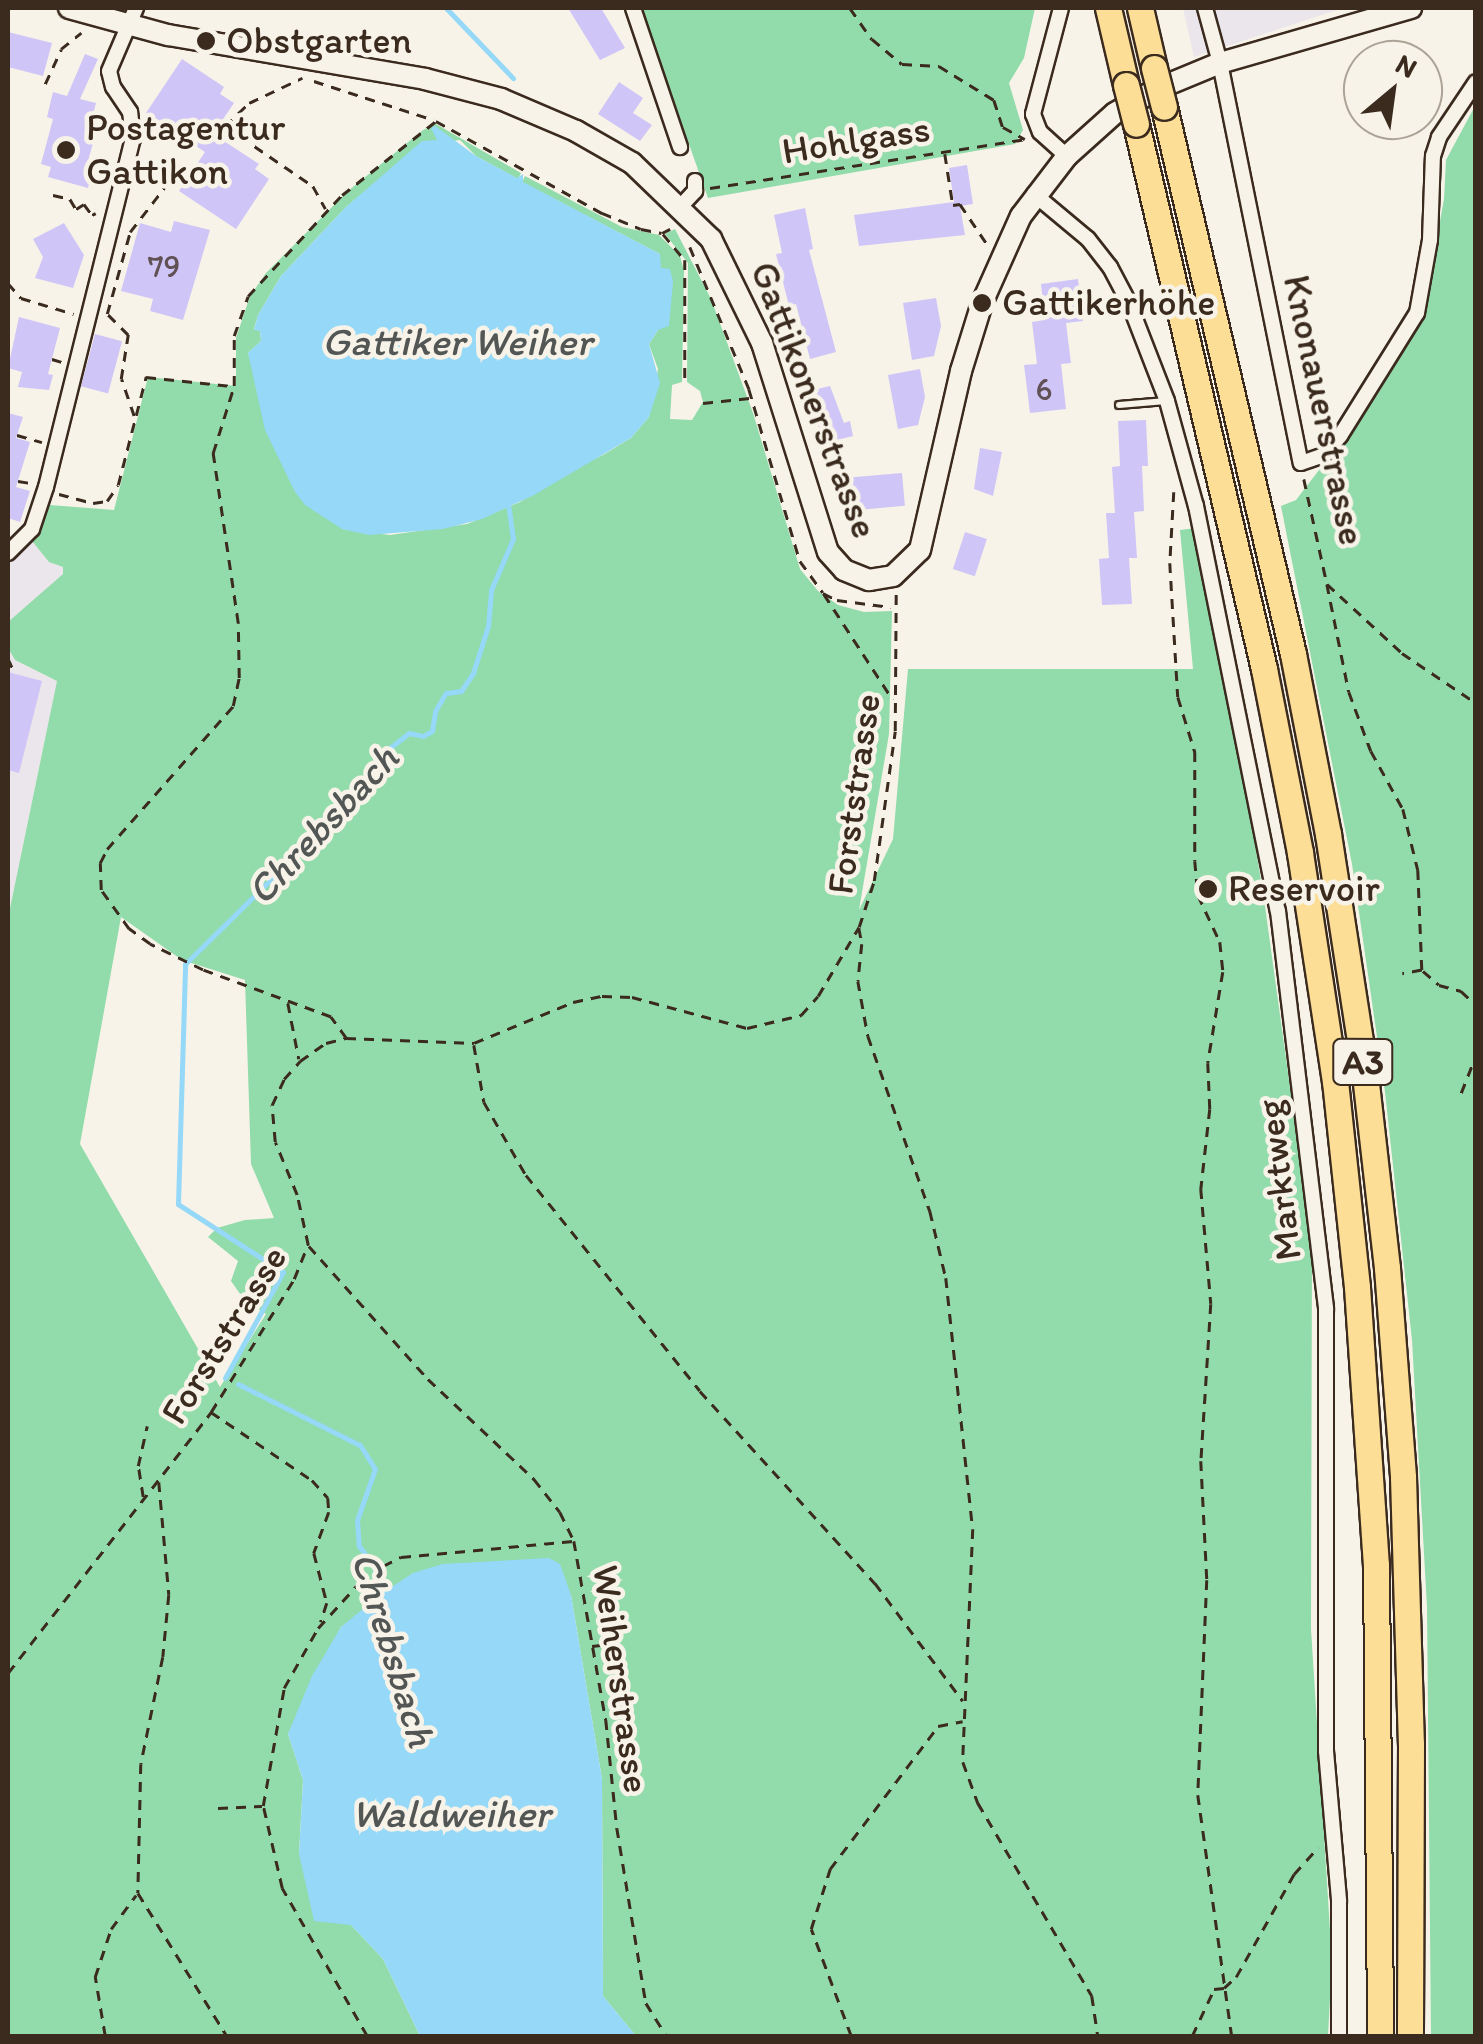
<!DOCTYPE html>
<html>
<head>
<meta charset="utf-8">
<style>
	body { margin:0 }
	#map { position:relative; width:1483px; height:2044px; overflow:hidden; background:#f7f3e8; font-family:Itim,sans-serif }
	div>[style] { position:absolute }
	.built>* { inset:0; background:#ebe5ec }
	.green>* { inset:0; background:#92dbab }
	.water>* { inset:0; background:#95d8f7 }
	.stream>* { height:5px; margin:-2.5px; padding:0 2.5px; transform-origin:2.5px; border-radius:2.5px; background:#95d8f7 }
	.building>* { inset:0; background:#d0c5f7; transform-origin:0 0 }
	.path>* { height:2.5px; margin-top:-1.25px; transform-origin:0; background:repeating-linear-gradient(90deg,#3b2a1e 0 10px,transparent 0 18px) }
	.roads { filter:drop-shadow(2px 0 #3b2a1e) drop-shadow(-2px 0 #3b2a1e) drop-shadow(0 2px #3b2a1e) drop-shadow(0 -2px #3b2a1e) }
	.service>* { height:6px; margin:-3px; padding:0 3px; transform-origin:3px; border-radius:3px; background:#f7f3e8 }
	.minor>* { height:14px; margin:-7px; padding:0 7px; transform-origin:7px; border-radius:7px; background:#f7f3e8 }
	.secondary>* { height:20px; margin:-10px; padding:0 10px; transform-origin:10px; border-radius:10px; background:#f7f3e8 }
	.motorway>* { height:25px; margin:-12.5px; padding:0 12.5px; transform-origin:12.5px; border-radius:12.5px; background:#fcde96 }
	.bridges { filter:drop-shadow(2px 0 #3b2a1e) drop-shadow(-2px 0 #3b2a1e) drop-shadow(0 2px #3b2a1e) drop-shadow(0 -2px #3b2a1e) }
	.motorway-bridge>* { height:25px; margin:-12.5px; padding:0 12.5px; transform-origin:12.5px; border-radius:12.5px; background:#fcde96 }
	.dots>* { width:28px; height:28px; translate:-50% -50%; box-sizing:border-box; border:5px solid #f7f3e8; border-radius:50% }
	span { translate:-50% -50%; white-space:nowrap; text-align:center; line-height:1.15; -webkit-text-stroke:9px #f7f3e8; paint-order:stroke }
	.number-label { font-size:32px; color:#605154 }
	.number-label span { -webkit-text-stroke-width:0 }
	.shield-label span { padding:2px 8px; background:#f7f3e8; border:2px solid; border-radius:8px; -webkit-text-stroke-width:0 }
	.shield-label { font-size:35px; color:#3b2a1e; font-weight:700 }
	.poi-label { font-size:38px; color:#3b2a1e }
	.left { translate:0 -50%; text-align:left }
	.street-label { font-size:38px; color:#3b2a1e }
	.water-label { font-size:40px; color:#525654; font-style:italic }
	.frame { position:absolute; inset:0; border:10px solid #3b2a1e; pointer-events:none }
	.north { position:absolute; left:1343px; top:40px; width:100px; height:100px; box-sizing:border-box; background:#f7f3e8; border:2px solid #aca397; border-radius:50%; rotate:29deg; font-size:28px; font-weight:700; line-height:40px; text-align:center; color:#3b2a1e }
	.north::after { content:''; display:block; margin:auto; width:35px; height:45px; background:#3b2a1e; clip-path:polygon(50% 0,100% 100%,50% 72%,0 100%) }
</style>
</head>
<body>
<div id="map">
	<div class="built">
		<i style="clip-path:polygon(1183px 8px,1343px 8px,1194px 57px)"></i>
		<i style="clip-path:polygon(32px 541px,49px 562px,63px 567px,63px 574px,8px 622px,8px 553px)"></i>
		<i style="clip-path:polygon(8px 648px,15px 660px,57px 681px,8px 918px)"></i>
	</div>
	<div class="green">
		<i style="clip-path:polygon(641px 8px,1035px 8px,1024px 58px,1009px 83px,1023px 130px,1015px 144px,708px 198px)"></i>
		<i style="clip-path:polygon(1475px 106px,1475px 2036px,1431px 2036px,1427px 1607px,1412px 1340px,1385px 1092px,1352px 864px,1281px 506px,1296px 500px,1379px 392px,1423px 316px,1444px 199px,1446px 160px)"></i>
		<i style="clip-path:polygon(evenodd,436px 124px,521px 173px,518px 179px,476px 156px,460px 140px,420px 145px,346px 207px,281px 276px,258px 315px,254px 329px,260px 331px,261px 341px,248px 353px,342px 529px,390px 535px,467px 524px,520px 502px,570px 470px,603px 455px,631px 438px,649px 417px,658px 369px,649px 344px,658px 330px,660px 254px,522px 182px,525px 176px,622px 227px,659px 235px,680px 256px,684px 271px,682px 382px,672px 385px,670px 419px,692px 420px,703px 402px,700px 391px,687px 382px,688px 263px,665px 234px,675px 229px,711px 299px,753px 413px,800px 569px,818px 591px,838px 605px,864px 612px,892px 611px,889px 734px,859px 910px,893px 839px,908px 669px,1193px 669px,1180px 530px,1203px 527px,1264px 899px,1312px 1247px,1311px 1629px,1332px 1962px,1328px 2036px,636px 2036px,603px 1996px,602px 1779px,571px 1595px,413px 1573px,341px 1627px,288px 1734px,303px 1780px,299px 1854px,351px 1925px,383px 1959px,420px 2036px,8px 2036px,8px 918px,57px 681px,15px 660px,8px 648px,8px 622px,63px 574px,63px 567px,49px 562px,32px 541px,50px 505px,114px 510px,148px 377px,236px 386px,236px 338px,250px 296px,266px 273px,348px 191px,423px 130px,436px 124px,121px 917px,182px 960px,245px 980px,251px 1164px,274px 1218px,245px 1220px,217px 1228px,208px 1237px,238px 1261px,231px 1281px,245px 1301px,266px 1314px,220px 1387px,80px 1144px,121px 917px)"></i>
	</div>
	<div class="water">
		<i style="clip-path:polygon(435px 126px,476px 156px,517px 178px,523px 174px,523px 182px,660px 254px,661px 268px,670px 269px,673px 282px,669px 326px,658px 330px,649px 344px,660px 383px,649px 417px,631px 438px,534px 495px,482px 519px,443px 529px,369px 535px,342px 529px,305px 505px,295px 492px,265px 430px,248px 353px,261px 341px,260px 331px,254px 330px,258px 315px,281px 276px,346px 207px,422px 141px,437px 140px,431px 128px)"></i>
		<i style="clip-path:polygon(549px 1558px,560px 1564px,571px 1595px,602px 1779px,603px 1996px,636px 2036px,420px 2036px,383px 1959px,351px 1925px,314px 1921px,299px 1854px,303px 1780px,288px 1734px,312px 1676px,341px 1627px,381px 1594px,413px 1573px,443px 1564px)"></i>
	</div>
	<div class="stream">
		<i style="left:446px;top:8px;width:97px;rotate:46.3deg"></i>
		<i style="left:225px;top:1378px;width:121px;rotate:-61.3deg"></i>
		<i style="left:283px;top:1272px;width:125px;rotate:-147.1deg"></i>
		<i style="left:178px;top:1204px;width:240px;rotate:-88.3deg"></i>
		<i style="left:185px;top:964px;width:289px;rotate:-44.6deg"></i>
		<i style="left:391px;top:761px;width:14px;rotate:-90deg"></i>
		<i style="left:391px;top:747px;width:23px;rotate:-38deg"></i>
		<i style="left:409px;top:733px;width:14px;rotate:12deg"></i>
		<i style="left:423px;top:736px;width:10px;rotate:-29deg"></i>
		<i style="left:432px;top:731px;width:20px;rotate:-81deg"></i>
		<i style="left:435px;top:711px;width:21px;rotate:-59deg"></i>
		<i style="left:446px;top:693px;width:15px;rotate:-8deg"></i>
		<i style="left:461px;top:691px;width:22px;rotate:-56deg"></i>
		<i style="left:473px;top:673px;width:49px;rotate:-72.3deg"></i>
		<i style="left:488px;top:626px;width:36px;rotate:-85deg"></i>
		<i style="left:491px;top:590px;width:56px;rotate:-66.7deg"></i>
		<i style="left:513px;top:539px;width:35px;rotate:-98deg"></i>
		<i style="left:238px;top:1384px;width:136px;rotate:26.6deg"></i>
		<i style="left:360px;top:1445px;width:28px;rotate:58deg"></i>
		<i style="left:375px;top:1469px;width:54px;rotate:109.4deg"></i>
		<i style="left:357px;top:1520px;width:26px;rotate:86deg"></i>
		<i style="left:359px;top:1546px;width:25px;rotate:53deg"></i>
		<i style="left:374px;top:1566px;width:35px;rotate:77deg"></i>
	</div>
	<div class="building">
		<i style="clip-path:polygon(568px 8px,601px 8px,625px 48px,600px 60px)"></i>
		<i style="clip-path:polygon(8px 32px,52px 43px,43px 76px,8px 67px)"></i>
		<i style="clip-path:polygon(85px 54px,98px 59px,80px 99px,96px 103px,91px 123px,98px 125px,88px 161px,94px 163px,88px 188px,48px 177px,51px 167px,41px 164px,53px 119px,47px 117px,53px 92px,67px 96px)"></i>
		<i style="clip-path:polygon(182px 59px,224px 87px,220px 94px,234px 103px,213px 134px,259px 164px,255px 169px,269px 179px,236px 229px,179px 191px,205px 152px,146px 113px)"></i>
		<i style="clip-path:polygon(619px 82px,643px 98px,633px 113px,652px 125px,640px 141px,598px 114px)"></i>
		<i style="clip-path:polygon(967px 165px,973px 204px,960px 206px,965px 235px,859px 246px,854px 215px,954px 202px,949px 168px)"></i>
		<i style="clip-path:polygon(805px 208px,813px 249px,809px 250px,836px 352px,810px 359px,796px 304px,789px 306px,776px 254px,782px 253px,774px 215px)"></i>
		<i style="clip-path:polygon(174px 221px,210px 230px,183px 320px,150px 311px,153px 299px,121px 291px,140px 223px,171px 232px)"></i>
		<i style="clip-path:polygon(64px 223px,84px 255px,73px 288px,35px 278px,43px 257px,33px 239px)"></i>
		<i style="clip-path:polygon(1078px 279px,1083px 321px,1066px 323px,1071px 363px,1061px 364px,1066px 409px,1030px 413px,1024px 365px,1037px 364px,1032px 322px,1045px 320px,1041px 284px)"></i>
		<i style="clip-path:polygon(936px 298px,941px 326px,934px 356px,912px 360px,903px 303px)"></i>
		<i style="clip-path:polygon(19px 317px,60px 328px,48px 374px,53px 375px,49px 390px,18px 387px,22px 372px,8px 368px)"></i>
		<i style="left:95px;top:334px;width:28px;height:54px;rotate:15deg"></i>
		<i style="clip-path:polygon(920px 369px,925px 397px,918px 425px,898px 429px,888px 375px)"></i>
		<i style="clip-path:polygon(830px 386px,844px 423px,850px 421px,853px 436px,832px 441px,828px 428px,819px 431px,815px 411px,809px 412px,804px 392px)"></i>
		<i style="clip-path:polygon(8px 413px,23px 417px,16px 438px,30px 442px,16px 487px,30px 491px,20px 522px,8px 518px)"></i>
		<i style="clip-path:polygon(1146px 420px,1148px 466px,1142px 466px,1144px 511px,1134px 512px,1137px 558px,1129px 558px,1132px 604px,1102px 605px,1099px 559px,1109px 558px,1106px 513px,1115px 513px,1112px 467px,1120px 466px,1118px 421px)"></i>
		<i style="clip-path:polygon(980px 448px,1002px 452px,993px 496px,974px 489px)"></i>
		<i style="left:902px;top:473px;width:33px;height:50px;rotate:85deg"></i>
		<i style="left:965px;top:532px;width:23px;height:39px;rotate:18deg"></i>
		<i style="clip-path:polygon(8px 672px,42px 681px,19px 773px,8px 770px)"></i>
	</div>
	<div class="path">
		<i style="left:850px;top:8px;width:38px;rotate:55deg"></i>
		<i style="left:872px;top:39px;width:39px;rotate:40deg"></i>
		<i style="left:902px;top:64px;width:37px;rotate:3deg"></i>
		<i style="left:939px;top:66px;width:65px;rotate:31.7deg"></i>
		<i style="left:994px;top:100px;width:28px;rotate:72deg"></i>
		<i style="left:1003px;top:127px;width:25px;rotate:29deg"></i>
		<i style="left:314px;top:81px;width:126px;rotate:18deg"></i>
		<i style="left:45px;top:84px;width:38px;rotate:-65deg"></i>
		<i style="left:61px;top:49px;width:26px;rotate:-39deg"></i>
		<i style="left:225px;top:126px;width:107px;rotate:34.3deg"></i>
		<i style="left:313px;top:186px;width:26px;rotate:61deg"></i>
		<i style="left:225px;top:126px;width:33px;rotate:-44deg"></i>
		<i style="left:249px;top:103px;width:59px;rotate:-25.3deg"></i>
		<i style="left:945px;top:154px;width:52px;rotate:81.1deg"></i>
		<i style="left:953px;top:205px;width:7px;rotate:-8deg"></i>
		<i style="left:960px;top:204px;width:48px;rotate:56deg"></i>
		<i style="left:710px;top:188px;width:321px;rotate:-8.8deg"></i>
		<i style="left:53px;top:195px;width:17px;rotate:13deg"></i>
		<i style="left:70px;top:199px;width:12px;rotate:59deg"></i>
		<i style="left:76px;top:209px;width:9px;rotate:-32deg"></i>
		<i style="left:84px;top:204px;width:14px;rotate:54deg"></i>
		<i style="left:92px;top:215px;width:4px;rotate:-27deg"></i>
		<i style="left:663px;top:234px;width:34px;rotate:50deg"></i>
		<i style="left:685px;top:260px;width:123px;rotate:90deg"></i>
		<i style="left:690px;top:247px;width:154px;rotate:67.4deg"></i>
		<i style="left:749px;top:389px;width:179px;rotate:73.5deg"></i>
		<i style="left:800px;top:561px;width:39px;rotate:54deg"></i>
		<i style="left:823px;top:593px;width:16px;rotate:27deg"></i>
		<i style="left:837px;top:600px;width:54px;rotate:7.4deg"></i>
		<i style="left:8px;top:283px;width:20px;rotate:49deg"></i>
		<i style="left:21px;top:298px;width:55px;rotate:16.8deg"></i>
		<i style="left:52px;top:359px;width:10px;rotate:17deg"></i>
		<i style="left:703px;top:403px;width:47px;rotate:-6.1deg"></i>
		<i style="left:134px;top:416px;width:39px;rotate:-109deg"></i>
		<i style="left:121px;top:379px;width:45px;rotate:-81deg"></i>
		<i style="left:128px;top:335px;width:30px;rotate:-135deg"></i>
		<i style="left:107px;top:314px;width:85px;rotate:-74.3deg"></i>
		<i style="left:130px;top:232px;width:56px;rotate:-52.3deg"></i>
		<i style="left:17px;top:435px;width:26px;rotate:16deg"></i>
		<i style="left:1304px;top:479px;width:107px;rotate:77.6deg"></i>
		<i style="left:1327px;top:584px;width:102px;rotate:42.6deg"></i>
		<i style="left:1402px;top:653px;width:89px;rotate:34deg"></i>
		<i style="left:18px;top:481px;width:12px;rotate:9deg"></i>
		<i style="left:1174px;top:492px;width:71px;rotate:93.2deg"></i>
		<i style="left:1170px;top:563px;width:134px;rotate:86.6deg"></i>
		<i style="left:1178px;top:697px;width:58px;rotate:72.8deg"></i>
		<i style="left:1195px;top:752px;width:109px;rotate:90deg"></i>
		<i style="left:1195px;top:861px;width:34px;rotate:85deg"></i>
		<i style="left:1198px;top:895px;width:52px;rotate:64.9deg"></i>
		<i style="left:1220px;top:942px;width:30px;rotate:84deg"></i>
		<i style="left:1223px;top:972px;width:92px;rotate:99.4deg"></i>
		<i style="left:1208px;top:1063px;width:46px;rotate:87.5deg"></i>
		<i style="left:1210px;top:1109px;width:81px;rotate:96.4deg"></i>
		<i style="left:1201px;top:1189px;width:115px;rotate:85deg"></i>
		<i style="left:1211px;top:1304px;width:157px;rotate:93.6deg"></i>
		<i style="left:1201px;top:1461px;width:119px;rotate:87.1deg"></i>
		<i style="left:1207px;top:1580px;width:215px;rotate:92.4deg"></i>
		<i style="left:1198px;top:1795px;width:243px;rotate:82deg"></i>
		<i style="left:59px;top:494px;width:35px;rotate:15deg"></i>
		<i style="left:93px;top:503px;width:14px;rotate:-8deg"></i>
		<i style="left:107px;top:501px;width:19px;rotate:-55deg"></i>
		<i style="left:118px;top:485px;width:112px;rotate:-75.5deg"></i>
		<i style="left:146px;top:377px;width:86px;rotate:6deg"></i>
		<i style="left:1327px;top:584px;width:110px;rotate:78.5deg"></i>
		<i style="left:1349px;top:692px;width:63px;rotate:69.6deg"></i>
		<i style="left:1371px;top:751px;width:66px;rotate:61.1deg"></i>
		<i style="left:1403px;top:809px;width:63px;rotate:76.2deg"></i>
		<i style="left:1418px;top:870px;width:100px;rotate:87.7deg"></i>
		<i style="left:1422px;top:970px;width:20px;rotate:169deg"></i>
		<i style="left:824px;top:594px;width:126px;rotate:56.9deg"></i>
		<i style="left:8px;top:658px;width:17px;rotate:66deg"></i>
		<i style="left:859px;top:928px;width:16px;rotate:79deg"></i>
		<i style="left:862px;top:944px;width:37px;rotate:96deg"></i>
		<i style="left:858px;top:981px;width:56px;rotate:79.7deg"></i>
		<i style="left:868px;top:1036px;width:186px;rotate:70.5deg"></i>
		<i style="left:930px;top:1211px;width:69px;rotate:76.6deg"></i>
		<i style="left:946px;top:1278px;width:252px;rotate:83.9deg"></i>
		<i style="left:973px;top:1529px;width:233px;rotate:92.5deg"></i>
		<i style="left:963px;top:1762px;width:44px;rotate:69.9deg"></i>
		<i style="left:978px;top:1803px;width:224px;rotate:59.4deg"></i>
		<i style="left:1092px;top:1996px;width:40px;rotate:81.5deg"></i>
		<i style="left:1423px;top:971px;width:21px;rotate:41deg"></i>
		<i style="left:1439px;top:985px;width:23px;rotate:15deg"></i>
		<i style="left:1461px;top:991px;width:21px;rotate:43deg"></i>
		<i style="left:288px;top:1003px;width:57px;rotate:78.9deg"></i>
		<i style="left:346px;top:1038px;width:26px;rotate:-126deg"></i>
		<i style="left:331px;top:1017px;width:136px;rotate:-159.8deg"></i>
		<i style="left:203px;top:970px;width:59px;rotate:-153.9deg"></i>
		<i style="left:150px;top:944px;width:26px;rotate:-144deg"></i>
		<i style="left:129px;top:929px;width:48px;rotate:-125.7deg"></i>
		<i style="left:101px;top:890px;width:27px;rotate:-92deg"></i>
		<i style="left:100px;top:863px;width:16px;rotate:-63deg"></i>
		<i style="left:107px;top:849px;width:191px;rotate:-48.6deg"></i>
		<i style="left:233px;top:706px;width:29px;rotate:-78deg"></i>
		<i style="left:239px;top:678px;width:55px;rotate:-91deg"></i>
		<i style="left:238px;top:623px;width:172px;rotate:-98.4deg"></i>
		<i style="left:213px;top:453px;width:70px;rotate:-72.6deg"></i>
		<i style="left:234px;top:386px;width:50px;rotate:-90deg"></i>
		<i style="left:234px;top:336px;width:42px;rotate:-70.7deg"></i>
		<i style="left:248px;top:296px;width:138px;rotate:-47.1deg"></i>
		<i style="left:342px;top:195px;width:120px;rotate:-38.2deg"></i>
		<i style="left:436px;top:121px;width:190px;rotate:29deg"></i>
		<i style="left:602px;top:213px;width:42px;rotate:22.3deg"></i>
		<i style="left:641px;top:229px;width:21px;rotate:11deg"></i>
		<i style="left:662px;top:233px;width:9px;rotate:-27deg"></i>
		<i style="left:474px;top:1045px;width:58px;rotate:80deg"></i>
		<i style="left:484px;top:1102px;width:84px;rotate:60.1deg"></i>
		<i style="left:526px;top:1175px;width:277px;rotate:51.1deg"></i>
		<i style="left:700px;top:1391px;width:260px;rotate:47.7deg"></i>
		<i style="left:875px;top:1583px;width:147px;rotate:53.3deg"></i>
		<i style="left:1461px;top:1093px;width:41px;rotate:-68.5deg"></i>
		<i style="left:309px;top:1246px;width:178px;rotate:48.2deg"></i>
		<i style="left:428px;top:1379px;width:146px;rotate:43.3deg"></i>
		<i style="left:534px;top:1479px;width:42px;rotate:51.8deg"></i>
		<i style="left:560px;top:1512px;width:32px;rotate:64deg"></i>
		<i style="left:574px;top:1541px;width:182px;rotate:79.9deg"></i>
		<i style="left:606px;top:1720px;width:109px;rotate:84.2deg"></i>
		<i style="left:617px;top:1828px;width:177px;rotate:80.6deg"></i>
		<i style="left:646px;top:2003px;width:39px;rotate:58deg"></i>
		<i style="left:211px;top:1412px;width:122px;rotate:34deg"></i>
		<i style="left:312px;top:1480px;width:24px;rotate:48deg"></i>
		<i style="left:328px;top:1498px;width:14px;rotate:86deg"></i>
		<i style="left:329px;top:1512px;width:44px;rotate:110.1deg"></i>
		<i style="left:314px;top:1553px;width:52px;rotate:75.4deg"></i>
		<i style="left:327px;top:1603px;width:20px;rotate:108deg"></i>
		<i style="left:159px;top:1482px;width:113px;rotate:84.9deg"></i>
		<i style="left:169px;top:1595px;width:62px;rotate:95.5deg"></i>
		<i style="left:163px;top:1657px;width:109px;rotate:101.6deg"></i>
		<i style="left:141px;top:1764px;width:129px;rotate:91.3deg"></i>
		<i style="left:138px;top:1893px;width:168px;rotate:58.1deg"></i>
		<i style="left:143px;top:1497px;width:31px;rotate:-99deg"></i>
		<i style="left:138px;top:1466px;width:41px;rotate:-77.3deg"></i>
		<i style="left:592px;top:1646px;width:9px;rotate:-6deg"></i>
		<i style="left:8px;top:1673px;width:331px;rotate:-52.1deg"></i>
		<i style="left:211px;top:1412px;width:157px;rotate:-58deg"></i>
		<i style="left:294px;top:1279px;width:37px;rotate:-68deg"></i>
		<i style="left:308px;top:1245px;width:51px;rotate:-102.4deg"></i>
		<i style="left:297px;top:1195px;width:57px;rotate:-112.5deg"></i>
		<i style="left:275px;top:1142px;width:37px;rotate:-95deg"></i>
		<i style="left:272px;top:1105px;width:29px;rotate:-65deg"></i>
		<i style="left:284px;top:1079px;width:24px;rotate:-48deg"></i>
		<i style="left:300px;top:1061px;width:32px;rotate:-35deg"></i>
		<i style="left:326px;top:1043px;width:21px;rotate:-14deg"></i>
		<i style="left:346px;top:1038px;width:128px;rotate:2.2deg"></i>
		<i style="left:474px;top:1043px;width:107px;rotate:-22.5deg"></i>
		<i style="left:573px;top:1002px;width:30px;rotate:-12deg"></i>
		<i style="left:602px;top:996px;width:30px;rotate:2deg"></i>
		<i style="left:632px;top:997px;width:119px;rotate:15.1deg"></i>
		<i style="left:747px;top:1028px;width:56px;rotate:-13.5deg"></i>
		<i style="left:801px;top:1015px;width:25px;rotate:-48deg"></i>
		<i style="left:818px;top:996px;width:80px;rotate:-59.3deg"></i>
		<i style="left:859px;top:927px;width:48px;rotate:-71.9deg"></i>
		<i style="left:874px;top:881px;width:151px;rotate:-82deg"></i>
		<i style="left:895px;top:731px;width:137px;rotate:-89.6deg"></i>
		<i style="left:218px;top:1808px;width:44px;rotate:-2.6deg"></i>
		<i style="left:105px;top:2036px;width:60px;rotate:-99.6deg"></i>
		<i style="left:95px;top:1977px;width:51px;rotate:-71.6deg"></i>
		<i style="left:111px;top:1929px;width:42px;rotate:-53.7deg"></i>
		<i style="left:367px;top:2036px;width:171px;rotate:-119.9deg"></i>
		<i style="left:282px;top:1888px;width:84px;rotate:-103deg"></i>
		<i style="left:263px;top:1806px;width:120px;rotate:-79.9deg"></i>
		<i style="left:284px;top:1688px;width:69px;rotate:-60.5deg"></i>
		<i style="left:318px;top:1628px;width:62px;rotate:-47.6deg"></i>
		<i style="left:360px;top:1582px;width:28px;rotate:-35deg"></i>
		<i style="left:383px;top:1566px;width:20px;rotate:-27deg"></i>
		<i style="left:401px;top:1557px;width:173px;rotate:-5.3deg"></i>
		<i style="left:851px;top:2036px;width:114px;rotate:-110.5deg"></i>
		<i style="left:811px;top:1929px;width:63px;rotate:-72.4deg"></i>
		<i style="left:830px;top:1869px;width:179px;rotate:-52.9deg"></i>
		<i style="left:938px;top:1726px;width:25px;rotate:-11deg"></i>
		<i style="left:1192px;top:2036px;width:52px;rotate:-64.9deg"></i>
		<i style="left:1214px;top:1989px;width:10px;rotate:-6deg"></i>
		<i style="left:1224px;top:1988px;width:16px;rotate:-43deg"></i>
		<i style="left:1236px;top:1977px;width:118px;rotate:-60.6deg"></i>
		<i style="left:1294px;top:1874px;width:36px;rotate:-48deg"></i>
	</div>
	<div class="roads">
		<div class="service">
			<i style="left:1119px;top:405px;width:47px;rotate:-4.9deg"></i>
		</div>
		<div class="minor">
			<i style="left:633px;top:8px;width:147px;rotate:71.3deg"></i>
			<i style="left:1061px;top:8px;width:110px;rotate:104.8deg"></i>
			<i style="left:1033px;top:114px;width:19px;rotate:69deg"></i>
			<i style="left:1040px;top:132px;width:36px;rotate:42deg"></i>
			<i style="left:1205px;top:8px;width:57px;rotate:74.7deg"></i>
			<i style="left:1220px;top:63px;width:408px;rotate:78.6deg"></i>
			<i style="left:1301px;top:463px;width:24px;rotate:-19deg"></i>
			<i style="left:1324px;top:455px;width:25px;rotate:-50deg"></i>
			<i style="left:1340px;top:436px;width:145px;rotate:-58deg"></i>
			<i style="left:1417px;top:313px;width:74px;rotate:-79.9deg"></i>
			<i style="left:1430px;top:240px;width:84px;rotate:-88deg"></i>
			<i style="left:1433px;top:156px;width:20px;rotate:-72deg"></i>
			<i style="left:1439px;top:137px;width:66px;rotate:-56.1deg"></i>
			<i style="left:1034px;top:194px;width:70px;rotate:39.8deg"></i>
			<i style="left:1088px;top:239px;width:36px;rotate:52deg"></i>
			<i style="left:1110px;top:267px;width:41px;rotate:62.2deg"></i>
			<i style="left:1129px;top:303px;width:105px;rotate:68.8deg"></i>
			<i style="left:1167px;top:401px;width:109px;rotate:74.6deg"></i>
			<i style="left:1196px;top:506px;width:413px;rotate:78.6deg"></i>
			<i style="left:1278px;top:911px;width:400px;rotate:83.1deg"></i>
			<i style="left:1326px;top:1308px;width:443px;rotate:90deg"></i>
			<i style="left:1326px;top:1751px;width:151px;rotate:85deg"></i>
			<i style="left:1339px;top:1901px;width:135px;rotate:90deg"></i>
			<i style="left:681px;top:206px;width:21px;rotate:-47deg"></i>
			<i style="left:695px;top:191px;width:10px;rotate:-90deg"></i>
			<i style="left:8px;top:553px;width:34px;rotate:-45deg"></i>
			<i style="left:32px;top:529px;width:44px;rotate:-71.6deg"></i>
			<i style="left:46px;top:487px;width:359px;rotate:-76deg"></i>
			<i style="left:133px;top:139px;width:27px;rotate:-96deg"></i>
			<i style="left:130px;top:112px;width:30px;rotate:-124deg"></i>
			<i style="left:113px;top:87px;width:16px;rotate:-104deg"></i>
			<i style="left:109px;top:71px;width:69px;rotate:-66.8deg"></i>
		</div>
		<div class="secondary">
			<i style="left:69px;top:8px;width:103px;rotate:15.3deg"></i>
			<i style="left:168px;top:35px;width:261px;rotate:9.7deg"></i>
			<i style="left:425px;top:79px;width:79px;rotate:14.7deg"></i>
			<i style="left:501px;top:99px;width:82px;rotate:23.1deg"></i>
			<i style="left:576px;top:131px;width:64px;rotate:29.7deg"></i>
			<i style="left:632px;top:163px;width:110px;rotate:43.9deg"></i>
			<i style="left:711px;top:239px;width:116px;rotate:63.9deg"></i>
			<i style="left:762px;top:343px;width:219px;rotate:72.5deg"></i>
			<i style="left:828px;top:552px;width:24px;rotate:48deg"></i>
			<i style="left:844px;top:570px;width:27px;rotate:22deg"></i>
			<i style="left:869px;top:580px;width:24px;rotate:-9deg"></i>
			<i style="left:893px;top:576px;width:37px;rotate:-44deg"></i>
			<i style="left:920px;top:550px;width:184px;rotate:-77.1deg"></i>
			<i style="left:961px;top:371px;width:71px;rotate:-72.8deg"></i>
			<i style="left:982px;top:303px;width:95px;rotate:-65.9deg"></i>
			<i style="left:1021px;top:216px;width:76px;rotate:-52.5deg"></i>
			<i style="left:1067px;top:156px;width:64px;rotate:-41.9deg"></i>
			<i style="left:1115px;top:113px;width:48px;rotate:-29.7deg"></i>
			<i style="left:1157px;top:89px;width:68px;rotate:-22.4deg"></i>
			<i style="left:1220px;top:63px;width:199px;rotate:-16.1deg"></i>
		</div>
		<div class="motorway">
			<i style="left:1108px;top:8px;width:79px;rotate:76.8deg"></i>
			<i style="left:1140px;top:8px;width:62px;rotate:76.9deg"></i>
			<i style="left:1164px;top:107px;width:562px;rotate:76.73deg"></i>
			<i style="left:1293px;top:654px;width:183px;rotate:79deg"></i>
			<i style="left:1328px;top:834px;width:235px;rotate:81.2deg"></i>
			<i style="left:1364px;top:1066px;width:203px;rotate:83.5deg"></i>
			<i style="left:1387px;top:1268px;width:210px;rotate:85.6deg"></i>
			<i style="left:1403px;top:1477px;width:267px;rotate:88.3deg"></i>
			<i style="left:1411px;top:1744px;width:292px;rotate:90.2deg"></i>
			<i style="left:1136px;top:124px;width:560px;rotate:76.78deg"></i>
			<i style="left:1264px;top:669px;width:187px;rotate:78.9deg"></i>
			<i style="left:1300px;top:853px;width:231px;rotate:81.3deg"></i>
			<i style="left:1335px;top:1081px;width:207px;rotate:83.9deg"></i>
			<i style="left:1357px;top:1287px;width:279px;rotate:86.1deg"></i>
			<i style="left:1376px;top:1565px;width:471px;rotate:89.5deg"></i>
		</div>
	</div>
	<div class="bridges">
		<div class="motorway-bridge">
			<i style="left:1154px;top:68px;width:40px;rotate:75.6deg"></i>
			<i style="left:1126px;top:85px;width:40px;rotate:75.6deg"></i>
		</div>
	</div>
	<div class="dots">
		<i style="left:206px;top:41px;background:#3b2a1e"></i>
		<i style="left:66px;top:150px;background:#3b2a1e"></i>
		<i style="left:982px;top:303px;background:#3b2a1e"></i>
		<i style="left:1208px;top:889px;background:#3b2a1e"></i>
	</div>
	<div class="number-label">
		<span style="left:164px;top:266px">79</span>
		<span style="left:1044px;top:389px">6</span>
	</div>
	<div class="shield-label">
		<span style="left:1363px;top:1062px">A3</span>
	</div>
	<div class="poi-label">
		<span class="left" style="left:226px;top:41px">Obstgarten</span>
		<span class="left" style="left:86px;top:150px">Postagentur<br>Gattikon</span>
		<span class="left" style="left:1002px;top:303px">Gattikerhöhe</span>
		<span class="left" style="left:1228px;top:889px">Reservoir</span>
	</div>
	<div class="street-label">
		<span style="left:856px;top:140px;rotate:-9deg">Hohlgass</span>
		<span style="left:814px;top:400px;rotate:69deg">Gattikonerstrasse</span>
		<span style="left:1324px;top:410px;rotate:78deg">Knonauerstrasse</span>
		<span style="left:854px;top:794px;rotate:-82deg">Forststrasse</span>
		<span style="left:1279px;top:1180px;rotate:-97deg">Marktweg</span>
		<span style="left:224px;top:1335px;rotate:-58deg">Forststrasse</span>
		<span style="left:621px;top:1679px;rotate:82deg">Weiherstrasse</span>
	</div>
	<div class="water-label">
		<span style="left:457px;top:341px">Gattiker Weiher</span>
		<span style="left:322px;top:824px;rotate:-47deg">Chrebsbach</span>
		<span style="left:394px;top:1649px;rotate:73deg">Chrebsbach</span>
		<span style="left:451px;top:1813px">Waldweiher</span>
	</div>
	<div class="frame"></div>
	<div class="north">N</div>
</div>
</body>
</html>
